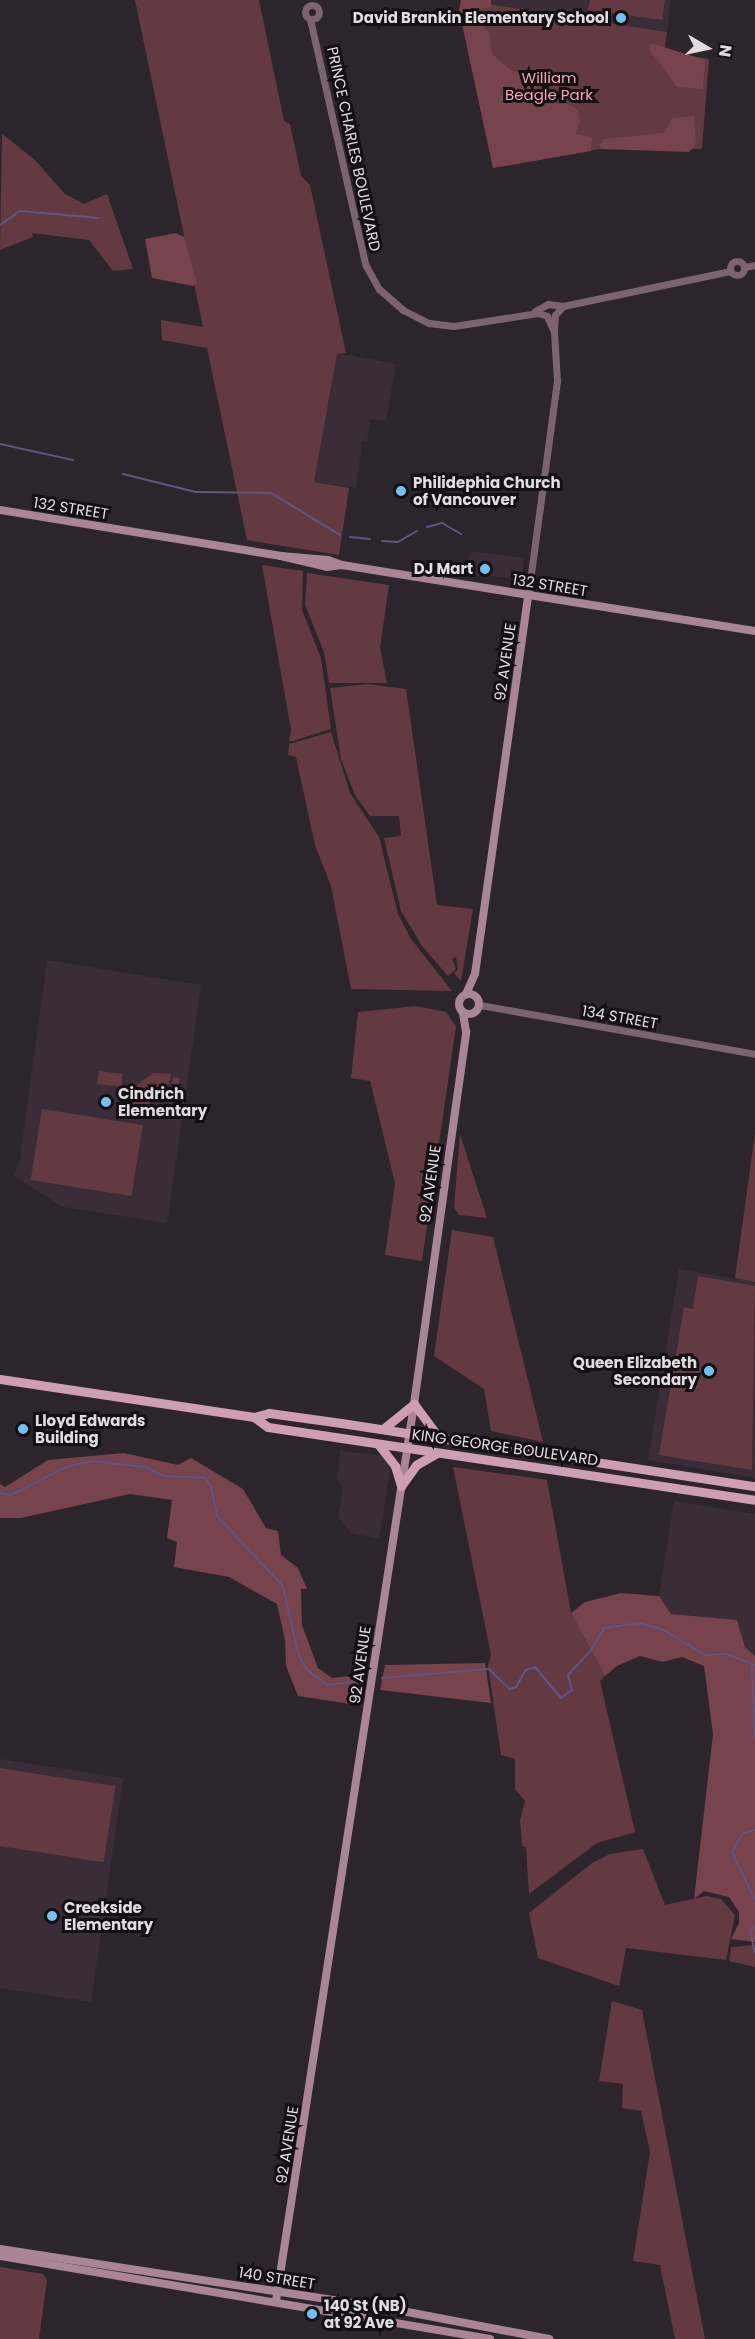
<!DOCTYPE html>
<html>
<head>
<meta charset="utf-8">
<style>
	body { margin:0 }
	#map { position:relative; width:755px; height:2339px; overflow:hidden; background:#2d252c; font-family:Poppins,sans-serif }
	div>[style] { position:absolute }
	.built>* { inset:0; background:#3a2d38 }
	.green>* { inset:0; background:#633a41; transform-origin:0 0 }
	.forest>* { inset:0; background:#77434c }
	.stream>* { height:2px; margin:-1px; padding:0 1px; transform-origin:1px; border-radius:1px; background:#605684 }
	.tertiary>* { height:7px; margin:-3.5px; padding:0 3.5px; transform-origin:3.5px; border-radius:3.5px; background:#7b646e }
	.tertiary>.ring { margin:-3.5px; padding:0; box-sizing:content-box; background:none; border:7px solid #7b646e; border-radius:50% }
	.secondary>* { height:8px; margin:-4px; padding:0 4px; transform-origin:4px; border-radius:4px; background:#aa8595 }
	.secondary>.ring { margin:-4px; padding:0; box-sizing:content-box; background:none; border:8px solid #aa8595; border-radius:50% }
	.primary>* { height:9px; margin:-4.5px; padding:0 4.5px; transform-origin:4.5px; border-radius:4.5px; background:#ce9fb4 }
	.dots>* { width:16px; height:16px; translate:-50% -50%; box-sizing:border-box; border:3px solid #131013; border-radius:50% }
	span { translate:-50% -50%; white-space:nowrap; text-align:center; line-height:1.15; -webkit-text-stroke:6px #131013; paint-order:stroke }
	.poi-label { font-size:15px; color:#e1dce0; font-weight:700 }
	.right { translate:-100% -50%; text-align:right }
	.left { translate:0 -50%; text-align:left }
	.park-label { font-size:15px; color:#f9a3b1 }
	.street-label { font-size:15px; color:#e1dce0 }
	.north { position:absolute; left:677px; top:18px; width:60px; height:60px; -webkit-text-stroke:4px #131013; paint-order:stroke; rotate:99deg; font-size:16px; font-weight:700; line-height:24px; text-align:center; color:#e1dce0 }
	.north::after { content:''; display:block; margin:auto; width:21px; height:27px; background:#e1dce0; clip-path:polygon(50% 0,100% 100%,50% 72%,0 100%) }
</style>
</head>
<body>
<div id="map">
	<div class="built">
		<i style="clip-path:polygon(482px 0,671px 0,667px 32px,481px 3px)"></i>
		<i style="clip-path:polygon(337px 353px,396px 364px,386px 421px,371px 419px,367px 441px,362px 441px,356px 488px,314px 482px)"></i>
		<i style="clip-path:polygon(471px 551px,524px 558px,522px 579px,465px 574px)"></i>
		<i style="clip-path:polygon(47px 960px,201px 985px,167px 1223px,63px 1207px,14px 1176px,20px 1158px)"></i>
		<i style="clip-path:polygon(679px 1269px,755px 1282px,755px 1478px,648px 1460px)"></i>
		<i style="clip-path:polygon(340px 1451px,380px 1455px,387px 1462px,390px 1470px,379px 1539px,351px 1533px,338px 1518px,343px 1487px,337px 1480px)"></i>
		<i style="clip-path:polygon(674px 1501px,755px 1514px,755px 1656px,745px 1647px,737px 1620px,671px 1614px,659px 1596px)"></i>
		<i style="clip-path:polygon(0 1759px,123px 1778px,91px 2002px,0 1988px)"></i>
	</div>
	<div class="green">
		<i style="clip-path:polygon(135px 0,259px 0,284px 121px,290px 124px,301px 176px,310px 185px,346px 353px,337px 354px,314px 482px,349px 488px,339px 555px,247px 540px,207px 348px,162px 340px,161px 320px,203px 327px)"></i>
		<i style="clip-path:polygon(590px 0,665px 0,662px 20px,588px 10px)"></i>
		<i style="clip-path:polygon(482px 3px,667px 32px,664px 52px,709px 59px,702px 149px,600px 149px,493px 168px,461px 15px)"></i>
		<i style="clip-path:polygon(2px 134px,34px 159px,65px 194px,84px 204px,107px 194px,133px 269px,113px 271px,89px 240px,32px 233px,33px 237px,0 250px)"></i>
		<i style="clip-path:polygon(262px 565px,303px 571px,302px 610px,321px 658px,331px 729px,293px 741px,289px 741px,291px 730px)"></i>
		<i style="clip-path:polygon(307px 573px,389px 585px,380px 648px,387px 683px,329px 683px,324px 652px,305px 605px)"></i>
		<i style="clip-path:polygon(368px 684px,406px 689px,437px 905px,473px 909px,461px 981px,454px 973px,458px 970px,456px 957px,452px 959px,456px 969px,448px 976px,422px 946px,401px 911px,384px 838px,401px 836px,399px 816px,370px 816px,355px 795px,341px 759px,330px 688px)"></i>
		<i style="clip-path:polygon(331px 732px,350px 793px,379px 837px,398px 914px,411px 939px,452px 991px,351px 989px,331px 886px,315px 845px,296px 757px,288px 755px,289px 744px)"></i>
		<i style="clip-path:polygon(416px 1006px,446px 1012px,456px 1026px,422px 1261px,385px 1255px,395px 1183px,370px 1081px,351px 1078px,358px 1012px)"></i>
		<i style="left:99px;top:1071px;width:24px;height:13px;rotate:7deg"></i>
		<i style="clip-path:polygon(153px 1073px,171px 1074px,169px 1084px,160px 1085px,150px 1097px,150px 1103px,139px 1112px,131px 1102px,137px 1096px,137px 1085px)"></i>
		<i style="left:173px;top:1077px;width:7px;height:23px;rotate:8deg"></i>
		<i style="left:42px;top:1109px;width:102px;height:72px;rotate:9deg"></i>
		<i style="clip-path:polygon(755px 1133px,755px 1282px,735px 1278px)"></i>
		<i style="clip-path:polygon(460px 1134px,487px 1218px,459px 1215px,454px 1207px)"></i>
		<i style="clip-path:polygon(452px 1230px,493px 1237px,543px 1442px,491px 1431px,484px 1389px,434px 1356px)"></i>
		<i style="clip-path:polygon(698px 1276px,755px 1286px,752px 1470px,659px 1455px,684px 1307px,693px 1309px)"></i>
		<i style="clip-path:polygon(453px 1467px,547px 1480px,571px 1613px,605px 1676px,600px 1681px,635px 1832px,597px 1843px,529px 1894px,526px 1847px,522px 1846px,520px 1820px,525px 1801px,515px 1789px,515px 1759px,501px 1755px,488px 1665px,491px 1655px)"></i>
		<i style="left:0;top:1768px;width:117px;height:77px;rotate:9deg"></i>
		<i style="clip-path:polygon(643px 1849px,665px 1905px,707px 1896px,721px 1899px,735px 1915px,726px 1960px,626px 1948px,619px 1986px,538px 1958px,529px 1913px,592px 1863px,610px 1854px)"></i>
		<i style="clip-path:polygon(755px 1945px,755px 1967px,729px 1961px,731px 1947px)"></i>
		<i style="clip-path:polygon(612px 2001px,642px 2010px,705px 2339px,675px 2339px,660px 2265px,633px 2261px,650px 2152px,641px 2111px,622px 2108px,623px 2084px,599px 2081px)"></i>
		<i style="clip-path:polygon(0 2267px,43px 2274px,47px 2280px,39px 2339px,0 2339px)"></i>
	</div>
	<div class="forest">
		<i style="clip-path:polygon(461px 0,491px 0,491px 7px,477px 9px,481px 23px,489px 32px,492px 54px,511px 70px,535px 79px,539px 103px,569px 104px,578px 110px,580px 122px,575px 134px,592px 137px,591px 151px,493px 168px,459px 10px)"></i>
		<i style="clip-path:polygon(651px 43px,705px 60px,703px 89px,677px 87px,649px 49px)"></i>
		<i style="clip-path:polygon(694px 116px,696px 144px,689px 152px,601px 149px,599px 145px,604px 139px,664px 133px,672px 118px)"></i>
		<i style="clip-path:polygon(176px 233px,184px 237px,197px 283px,193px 286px,152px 278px,145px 239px)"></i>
		<i style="clip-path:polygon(124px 1453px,178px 1465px,191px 1458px,243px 1489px,266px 1528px,278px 1531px,281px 1555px,298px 1568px,307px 1589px,301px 1589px,302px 1625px,318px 1668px,332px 1678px,365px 1674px,357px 1705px,298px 1696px,286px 1666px,285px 1640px,277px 1604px,229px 1577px,174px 1567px,177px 1542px,167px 1538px,172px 1500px,130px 1494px,21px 1518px,0 1518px,0 1484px,5px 1487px,48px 1460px)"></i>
		<i style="clip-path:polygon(621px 1593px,659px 1596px,671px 1614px,737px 1620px,745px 1647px,755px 1656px,755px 1942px,731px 1939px,739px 1923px,739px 1912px,729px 1897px,704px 1891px,694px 1899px,713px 1734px,704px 1666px,682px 1657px,663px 1662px,640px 1656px,617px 1666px,605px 1676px,571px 1613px,585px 1602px)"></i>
		<i style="clip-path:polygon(485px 1663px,491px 1703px,380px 1690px,385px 1665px)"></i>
	</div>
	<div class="stream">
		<i style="left:0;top:225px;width:24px;rotate:-35deg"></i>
		<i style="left:20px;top:211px;width:79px;rotate:5.1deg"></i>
		<i style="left:0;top:444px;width:75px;rotate:12.4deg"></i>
		<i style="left:123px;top:474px;width:75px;rotate:13.9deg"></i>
		<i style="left:196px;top:492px;width:75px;rotate:0.8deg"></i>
		<i style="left:271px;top:493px;width:81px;rotate:31.3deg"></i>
		<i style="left:427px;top:527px;width:16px;rotate:-15deg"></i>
		<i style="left:442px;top:523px;width:22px;rotate:30deg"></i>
		<i style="left:350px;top:537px;width:20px;rotate:6deg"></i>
		<i style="left:382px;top:541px;width:16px;rotate:4deg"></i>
		<i style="left:398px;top:542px;width:22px;rotate:-30deg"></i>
		<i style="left:0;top:1493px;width:11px;rotate:10deg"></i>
		<i style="left:11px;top:1495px;width:62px;rotate:-27deg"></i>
		<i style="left:66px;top:1467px;width:26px;rotate:-13deg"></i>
		<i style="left:91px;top:1461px;width:55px;rotate:6.2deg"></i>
		<i style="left:146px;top:1467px;width:20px;rotate:27deg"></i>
		<i style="left:164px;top:1476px;width:41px;rotate:2.8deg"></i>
		<i style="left:205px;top:1478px;width:11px;rotate:56deg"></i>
		<i style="left:211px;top:1487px;width:30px;rotate:78deg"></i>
		<i style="left:217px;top:1516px;width:96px;rotate:46.7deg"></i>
		<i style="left:283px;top:1586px;width:69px;rotate:77.4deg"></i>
		<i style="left:298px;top:1653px;width:18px;rotate:63deg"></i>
		<i style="left:306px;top:1669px;width:26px;rotate:37deg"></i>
		<i style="left:327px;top:1685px;width:35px;rotate:-7deg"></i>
		<i style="left:752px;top:1666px;width:72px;rotate:87.6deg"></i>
		<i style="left:382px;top:1678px;width:107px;rotate:-4.8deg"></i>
		<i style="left:489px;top:1669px;width:29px;rotate:44deg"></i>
		<i style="left:510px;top:1689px;width:6px;rotate:-18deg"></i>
		<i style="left:516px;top:1687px;width:20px;rotate:-60deg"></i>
		<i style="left:526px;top:1670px;width:9px;rotate:-18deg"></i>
		<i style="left:535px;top:1667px;width:40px;rotate:50deg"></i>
		<i style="left:561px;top:1698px;width:14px;rotate:-36deg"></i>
		<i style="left:572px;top:1690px;width:16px;rotate:-105deg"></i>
		<i style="left:568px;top:1675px;width:34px;rotate:-47deg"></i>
		<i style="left:591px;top:1650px;width:26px;rotate:-59deg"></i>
		<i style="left:604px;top:1628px;width:34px;rotate:-8deg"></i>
		<i style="left:638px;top:1623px;width:25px;rotate:14deg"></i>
		<i style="left:662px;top:1629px;width:50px;rotate:31.2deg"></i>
		<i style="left:705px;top:1655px;width:21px;rotate:-3deg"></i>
		<i style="left:726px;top:1654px;width:31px;rotate:21deg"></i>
		<i style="left:755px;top:1830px;width:14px;rotate:163deg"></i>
		<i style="left:742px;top:1834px;width:21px;rotate:119deg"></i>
		<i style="left:732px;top:1852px;width:53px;rotate:64.4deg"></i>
		<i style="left:755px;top:1926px;width:7px;rotate:135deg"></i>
		<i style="left:750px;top:1931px;width:23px;rotate:77deg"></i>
	</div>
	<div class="tertiary">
		<i class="ring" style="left:305px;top:5px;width:7px;height:7px"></i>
		<i style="left:310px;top:19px;width:251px;rotate:77.3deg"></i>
		<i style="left:365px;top:264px;width:29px;rotate:61deg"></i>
		<i style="left:379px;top:289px;width:32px;rotate:41deg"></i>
		<i style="left:403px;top:310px;width:29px;rotate:27deg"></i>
		<i style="left:429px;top:323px;width:25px;rotate:7deg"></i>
		<i style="left:454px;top:326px;width:85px;rotate:-8.8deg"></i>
		<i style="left:538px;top:313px;width:9px;rotate:18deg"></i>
		<i style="left:547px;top:316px;width:17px;rotate:66deg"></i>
		<i style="left:554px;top:332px;width:49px;rotate:86.5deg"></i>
		<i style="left:557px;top:381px;width:217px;rotate:97.7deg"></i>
		<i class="ring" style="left:730px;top:261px;width:7px;height:7px"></i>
		<i style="left:744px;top:267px;width:11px;rotate:-10deg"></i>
		<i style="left:535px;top:311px;width:15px;rotate:-28deg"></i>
		<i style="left:548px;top:304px;width:15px;rotate:8deg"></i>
		<i style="left:563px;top:306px;width:171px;rotate:-11.8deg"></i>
		<i style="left:554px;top:329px;width:14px;rotate:-86deg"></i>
		<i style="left:555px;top:315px;width:12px;rotate:-48deg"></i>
		<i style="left:480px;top:1005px;width:279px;rotate:10.1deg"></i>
	</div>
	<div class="secondary">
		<i style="left:0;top:510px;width:285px;rotate:9.3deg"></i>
		<i style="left:281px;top:556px;width:47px;rotate:13.4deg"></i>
		<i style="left:327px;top:567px;width:14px;rotate:-8deg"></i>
		<i style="left:281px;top:556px;width:47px;rotate:4.9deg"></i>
		<i style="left:328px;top:560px;width:15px;rotate:20deg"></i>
		<i style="left:342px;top:565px;width:418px;rotate:9.1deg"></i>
		<i class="ring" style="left:459px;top:994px;width:12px;height:12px"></i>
		<i style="left:466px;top:994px;width:22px;rotate:-66deg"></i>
		<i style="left:475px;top:974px;width:382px;rotate:-82deg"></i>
		<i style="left:0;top:2249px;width:402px;rotate:8.7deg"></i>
		<i style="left:397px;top:2310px;width:155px;rotate:10.8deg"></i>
		<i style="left:0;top:2256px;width:497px;rotate:9.6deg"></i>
		<i style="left:276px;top:2301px;width:908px;rotate:-81.25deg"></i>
		<i style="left:414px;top:1404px;width:376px;rotate:-82deg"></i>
		<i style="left:466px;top:1032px;width:20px;rotate:-99deg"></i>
	</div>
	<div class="primary">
		<i style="left:0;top:1379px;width:257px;rotate:8.5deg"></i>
		<i style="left:254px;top:1417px;width:16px;rotate:-15deg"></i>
		<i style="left:269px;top:1413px;width:73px;rotate:7.9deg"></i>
		<i style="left:341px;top:1423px;width:419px;rotate:8.7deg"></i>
		<i style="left:254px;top:1417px;width:17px;rotate:36deg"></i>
		<i style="left:268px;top:1427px;width:492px;rotate:8.5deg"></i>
		<i style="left:383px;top:1429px;width:40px;rotate:-39deg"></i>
		<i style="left:414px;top:1404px;width:44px;rotate:53.4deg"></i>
		<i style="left:378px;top:1444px;width:28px;rotate:52deg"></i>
		<i style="left:395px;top:1466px;width:21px;rotate:73deg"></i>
		<i style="left:401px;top:1486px;width:26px;rotate:-54deg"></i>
		<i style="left:416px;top:1465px;width:24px;rotate:-30deg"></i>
	</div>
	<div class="dots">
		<i style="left:621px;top:18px;background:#70c1f4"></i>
		<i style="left:401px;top:491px;background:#70c1f4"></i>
		<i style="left:485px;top:569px;background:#70c1f4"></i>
		<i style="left:106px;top:1102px;background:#70c1f4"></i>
		<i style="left:709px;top:1371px;background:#70c1f4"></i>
		<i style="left:23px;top:1429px;background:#70c1f4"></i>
		<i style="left:52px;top:1916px;background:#70c1f4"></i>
		<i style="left:312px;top:2314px;background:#70c1f4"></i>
	</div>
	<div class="poi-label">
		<span class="right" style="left:609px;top:18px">David Brankin Elementary School</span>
		<span class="left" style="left:413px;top:491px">Philidephia Church<br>of Vancouver</span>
		<span class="right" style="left:473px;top:569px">DJ Mart</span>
		<span class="left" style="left:118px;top:1102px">Cindrich<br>Elementary</span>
		<span class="right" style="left:697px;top:1371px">Queen Elizabeth<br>Secondary</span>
		<span class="left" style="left:35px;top:1429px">Lloyd Edwards<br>Building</span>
		<span class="left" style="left:64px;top:1916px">Creekside<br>Elementary</span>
		<span class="left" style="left:324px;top:2314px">140 St (NB)<br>at 92 Ave</span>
	</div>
	<div class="park-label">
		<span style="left:549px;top:86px">William<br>Beagle Park</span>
	</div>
	<div class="street-label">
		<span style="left:354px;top:149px;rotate:78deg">PRINCE CHARLES BOULEVARD</span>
		<span style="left:71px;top:508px;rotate:9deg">132 STREET</span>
		<span style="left:550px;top:585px;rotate:9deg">132 STREET</span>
		<span style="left:505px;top:662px;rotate:-82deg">92 AVENUE</span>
		<span style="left:620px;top:1017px;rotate:10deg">134 STREET</span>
		<span style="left:430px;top:1184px;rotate:-82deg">92 AVENUE</span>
		<span style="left:505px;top:1447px;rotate:8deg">KING GEORGE BOULEVARD</span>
		<span style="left:360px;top:1665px;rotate:-82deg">92 AVENUE</span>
		<span style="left:287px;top:2145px;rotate:-81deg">92 AVENUE</span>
		<span style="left:277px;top:2278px;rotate:9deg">140 STREET</span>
	</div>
	<div class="north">N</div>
</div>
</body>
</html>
